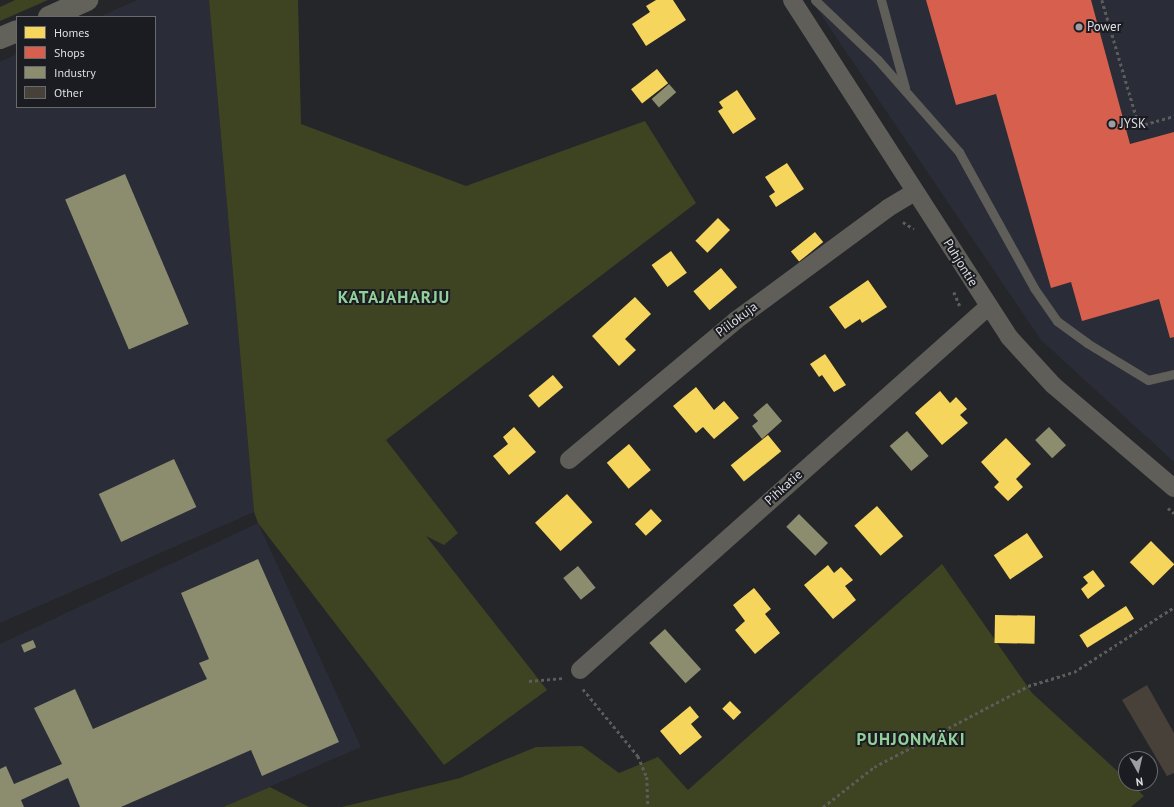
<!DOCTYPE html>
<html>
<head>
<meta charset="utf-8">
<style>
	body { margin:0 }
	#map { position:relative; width:1174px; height:807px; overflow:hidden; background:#25262a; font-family:"PT Sans",sans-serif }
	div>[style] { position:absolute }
	.built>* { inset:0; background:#2a2d37 }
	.green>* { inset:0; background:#3e4422 }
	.homes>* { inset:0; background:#f6d55c; transform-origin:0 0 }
	.shops>* { inset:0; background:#d6604d }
	.industry>* { inset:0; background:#8c8c6e; transform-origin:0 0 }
	.building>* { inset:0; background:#48413a }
	.path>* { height:2.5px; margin-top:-1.25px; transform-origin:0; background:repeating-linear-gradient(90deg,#5c5c5a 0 3px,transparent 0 6px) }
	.lane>* { height:9px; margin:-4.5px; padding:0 4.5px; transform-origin:4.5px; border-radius:4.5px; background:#605e58 }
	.street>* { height:18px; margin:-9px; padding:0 9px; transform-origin:9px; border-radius:9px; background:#605e58 }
	.secondary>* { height:22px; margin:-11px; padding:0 11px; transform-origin:11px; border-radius:11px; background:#62625a }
	.dots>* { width:11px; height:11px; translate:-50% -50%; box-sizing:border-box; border:2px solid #1a1c21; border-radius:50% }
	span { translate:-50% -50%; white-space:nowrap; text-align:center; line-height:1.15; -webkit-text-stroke:4px #1a1c21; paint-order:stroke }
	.poi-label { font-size:13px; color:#dddee2 }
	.left { translate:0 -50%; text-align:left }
	.street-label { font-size:13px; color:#dddee2 }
	.district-label { font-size:17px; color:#93d099; font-weight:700; letter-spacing:1px }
	.legend { position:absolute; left:16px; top:16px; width:140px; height:92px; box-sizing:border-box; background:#1a1c21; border:1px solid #686a6e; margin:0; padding:5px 7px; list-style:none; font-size:12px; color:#dddee2 }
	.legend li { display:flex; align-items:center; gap:8px; height:20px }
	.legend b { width:20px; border:1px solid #686a6e }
	.north { position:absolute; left:1118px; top:751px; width:40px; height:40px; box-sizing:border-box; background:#1a1c21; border:1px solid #686a6e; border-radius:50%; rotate:172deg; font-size:11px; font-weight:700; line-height:16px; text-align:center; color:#dddee2 }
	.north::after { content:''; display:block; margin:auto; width:14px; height:18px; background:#9d9ea2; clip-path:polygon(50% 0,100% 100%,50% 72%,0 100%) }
</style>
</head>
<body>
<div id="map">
	<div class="built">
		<i style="clip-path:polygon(137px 0,209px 0,254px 512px,0 623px,0 62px,17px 54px,17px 107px,155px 107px,155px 17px,99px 17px)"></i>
		<i style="clip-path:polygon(811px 0,1174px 0,1174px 462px,1041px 340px)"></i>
		<i style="clip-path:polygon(258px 523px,361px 747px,223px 807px,0 807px,0 644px)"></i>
	</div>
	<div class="green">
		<i style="clip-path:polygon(15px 0,48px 0,0 21px,0 7px)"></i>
		<i style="clip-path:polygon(209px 0,298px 0,301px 124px,466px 186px,645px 121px,696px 203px,386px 440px,458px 533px,444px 545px,426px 536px,547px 690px,444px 765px,258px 523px,254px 512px)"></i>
		<i style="clip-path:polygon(942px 564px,1032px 693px,1126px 779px,1126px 783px,1130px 783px,1144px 796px,1131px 807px,342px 807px,460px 778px,536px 747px,582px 746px,619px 773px,658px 757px,688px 790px)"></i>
		<i style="clip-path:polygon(270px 787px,309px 807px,223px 807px)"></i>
	</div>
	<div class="homes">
		<i style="clip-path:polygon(656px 0,673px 0,686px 20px,646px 46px,632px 24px,650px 12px,646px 6px)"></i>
		<i style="left:657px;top:69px;width:18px;height:33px;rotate:52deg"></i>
		<i style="clip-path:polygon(737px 90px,756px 119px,733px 134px,718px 111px,723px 108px,719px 102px)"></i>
		<i style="clip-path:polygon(787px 163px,804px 189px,776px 207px,769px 196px,775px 192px,765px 177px)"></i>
		<i style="left:718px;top:218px;width:17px;height:32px;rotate:45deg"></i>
		<i style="left:815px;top:232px;width:13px;height:31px;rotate:51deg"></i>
		<i style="left:671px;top:251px;width:27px;height:24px;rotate:54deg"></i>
		<i style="left:721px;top:268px;width:25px;height:36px;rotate:50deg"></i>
		<i style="clip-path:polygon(868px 280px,887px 307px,862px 323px,860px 319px,845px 329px,829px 307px)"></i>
		<i style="clip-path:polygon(635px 297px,651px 314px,625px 339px,636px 350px,619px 366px,592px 336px)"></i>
		<i style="clip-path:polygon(825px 354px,846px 385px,834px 392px,822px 375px,819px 377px,810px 364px)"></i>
		<i style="left:553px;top:375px;width:16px;height:32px;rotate:50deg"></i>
		<i style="clip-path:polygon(696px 387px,714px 410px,724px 401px,739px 418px,714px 439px,703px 427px,696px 433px,673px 406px)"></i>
		<i style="clip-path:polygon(940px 391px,950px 403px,956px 397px,967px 409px,960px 415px,968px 423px,942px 445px,915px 413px)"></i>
		<i style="clip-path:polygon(514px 427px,536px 452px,509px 475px,493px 456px,508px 444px,503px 437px)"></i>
		<i style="left:768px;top:435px;width:21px;height:48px;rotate:51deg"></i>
		<i style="clip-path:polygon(1006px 438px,1031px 464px,1016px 479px,1023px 487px,1008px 501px,994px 487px,999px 482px,981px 462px)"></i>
		<i style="left:629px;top:444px;width:34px;height:29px;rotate:50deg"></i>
		<i style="left:567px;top:494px;width:38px;height:43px;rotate:48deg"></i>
		<i style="left:877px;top:506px;width:40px;height:30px;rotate:49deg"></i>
		<i style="left:651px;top:509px;width:16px;height:22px;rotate:47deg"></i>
		<i style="left:1027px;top:533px;width:29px;height:40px;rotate:56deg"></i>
		<i style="left:1151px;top:541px;width:33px;height:30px;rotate:45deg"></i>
		<i style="clip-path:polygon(828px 565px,834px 573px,841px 567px,853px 580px,845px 586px,856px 600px,833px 619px,804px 585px)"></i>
		<i style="clip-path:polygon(1093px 570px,1105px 586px,1088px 599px,1081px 589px,1088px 583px,1083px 577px)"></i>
		<i style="clip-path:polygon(754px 588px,771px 609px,765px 614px,780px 633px,755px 654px,735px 630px,745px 621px,733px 605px)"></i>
		<i style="left:1126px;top:606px;width:15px;height:55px;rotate:58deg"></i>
		<i style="left:995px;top:615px;width:40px;height:28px;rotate:1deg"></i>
		<i style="left:730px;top:701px;width:16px;height:11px;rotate:45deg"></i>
		<i style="clip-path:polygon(690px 706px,699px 717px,691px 724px,702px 737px,680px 755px,660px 731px)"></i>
	</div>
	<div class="shops">
		<i style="clip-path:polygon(926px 0,1091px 0,1130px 144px,1174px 132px,1174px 337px,1170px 338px,1159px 299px,1082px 321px,1071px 282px,1051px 288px,996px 94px,956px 105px)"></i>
	</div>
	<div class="industry">
		<i style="left:669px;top:84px;width:11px;height:23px;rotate:49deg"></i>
		<i style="left:125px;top:174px;width:163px;height:65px;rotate:67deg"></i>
		<i style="clip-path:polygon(767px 403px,782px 421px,762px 439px,752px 426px,758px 421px,753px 415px)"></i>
		<i style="left:1049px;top:427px;width:25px;height:19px;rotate:47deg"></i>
		<i style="left:907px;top:431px;width:33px;height:23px;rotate:49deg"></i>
		<i style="left:174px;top:459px;width:53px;height:83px;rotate:65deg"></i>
		<i style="left:799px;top:514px;width:41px;height:18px;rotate:45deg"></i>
		<i style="clip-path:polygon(258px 559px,339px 742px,262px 776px,251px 750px,121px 807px,80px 807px,68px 778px,21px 800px,24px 807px,0 807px,0 769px,6px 766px,14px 784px,62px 764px,34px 708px,75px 689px,93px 729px,207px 679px,199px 663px,209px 659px,181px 593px)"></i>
		<i style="left:578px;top:566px;width:28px;height:19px;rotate:51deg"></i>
		<i style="left:665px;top:629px;width:54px;height:21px;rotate:48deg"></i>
		<i style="left:33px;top:640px;width:8px;height:13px;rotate:67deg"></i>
	</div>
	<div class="building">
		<i style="clip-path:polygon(1147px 685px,1174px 733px,1174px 773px,1167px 776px,1122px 700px)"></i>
	</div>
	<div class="path">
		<i style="left:1102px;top:0;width:131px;rotate:73.6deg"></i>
		<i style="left:1139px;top:126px;width:36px;rotate:-16deg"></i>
		<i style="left:903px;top:222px;width:13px;rotate:32deg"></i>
		<i style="left:954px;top:292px;width:15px;rotate:67deg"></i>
		<i style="left:1168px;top:508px;width:8px;rotate:40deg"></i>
		<i style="left:529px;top:681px;width:33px;rotate:-5deg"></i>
		<i style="left:583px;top:689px;width:87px;rotate:50.6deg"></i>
		<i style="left:638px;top:756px;width:23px;rotate:67deg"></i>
		<i style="left:647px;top:777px;width:30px;rotate:88deg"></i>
		<i style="left:823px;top:807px;width:65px;rotate:-38.1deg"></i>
		<i style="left:874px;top:767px;width:174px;rotate:-27.7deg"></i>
		<i style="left:1028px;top:686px;width:48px;rotate:-16.9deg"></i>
		<i style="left:1074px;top:672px;width:119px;rotate:-33deg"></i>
	</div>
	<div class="lane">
		<i style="left:815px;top:0;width:87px;rotate:43.6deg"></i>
		<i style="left:878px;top:60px;width:123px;rotate:48.6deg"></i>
		<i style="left:959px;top:152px;width:155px;rotate:61.1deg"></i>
		<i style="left:1034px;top:288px;width:40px;rotate:55.1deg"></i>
		<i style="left:1057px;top:321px;width:37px;rotate:36deg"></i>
		<i style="left:1087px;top:343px;width:71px;rotate:31.2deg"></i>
		<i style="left:1148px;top:380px;width:27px;rotate:-13deg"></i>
		<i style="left:881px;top:0;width:91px;rotate:74.7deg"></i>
	</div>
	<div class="street">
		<i style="left:792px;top:0;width:401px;rotate:57.2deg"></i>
		<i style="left:1009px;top:337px;width:65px;rotate:47.5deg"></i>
		<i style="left:1053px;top:385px;width:159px;rotate:40.4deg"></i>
		<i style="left:569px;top:460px;width:217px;rotate:-39.9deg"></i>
		<i style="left:735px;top:321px;width:190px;rotate:-36.4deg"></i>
		<i style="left:888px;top:208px;width:31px;rotate:-31deg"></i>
		<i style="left:580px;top:670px;width:546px;rotate:-41.66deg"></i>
	</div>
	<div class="secondary">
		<i style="left:49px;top:17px;width:42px;rotate:-24.1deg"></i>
		<i style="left:0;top:38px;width:18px;rotate:-22deg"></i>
	</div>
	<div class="dots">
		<i style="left:1079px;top:27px;background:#9d9ea2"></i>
		<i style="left:1112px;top:124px;background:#9d9ea2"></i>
	</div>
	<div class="poi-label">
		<span class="left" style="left:1087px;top:27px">Power</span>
		<span class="left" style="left:1120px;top:124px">JYSK</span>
	</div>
	<div class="street-label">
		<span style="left:960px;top:263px;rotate:58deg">Puhjontie</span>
		<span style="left:737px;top:320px;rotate:-37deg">Piilokuja</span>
		<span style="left:784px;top:488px;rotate:-42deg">Pihkatie</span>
	</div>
	<div class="district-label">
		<span style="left:394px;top:298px">KATAJAHARJU</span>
		<span style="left:911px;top:740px">PUHJONMÄKI</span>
	</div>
	<ul class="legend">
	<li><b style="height:11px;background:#f6d55c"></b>Homes</li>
	<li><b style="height:11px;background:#d6604d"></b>Shops</li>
	<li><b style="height:11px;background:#8c8c6e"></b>Industry</li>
	<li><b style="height:11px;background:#48413a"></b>Other</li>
	</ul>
	<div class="north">N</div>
</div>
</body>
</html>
